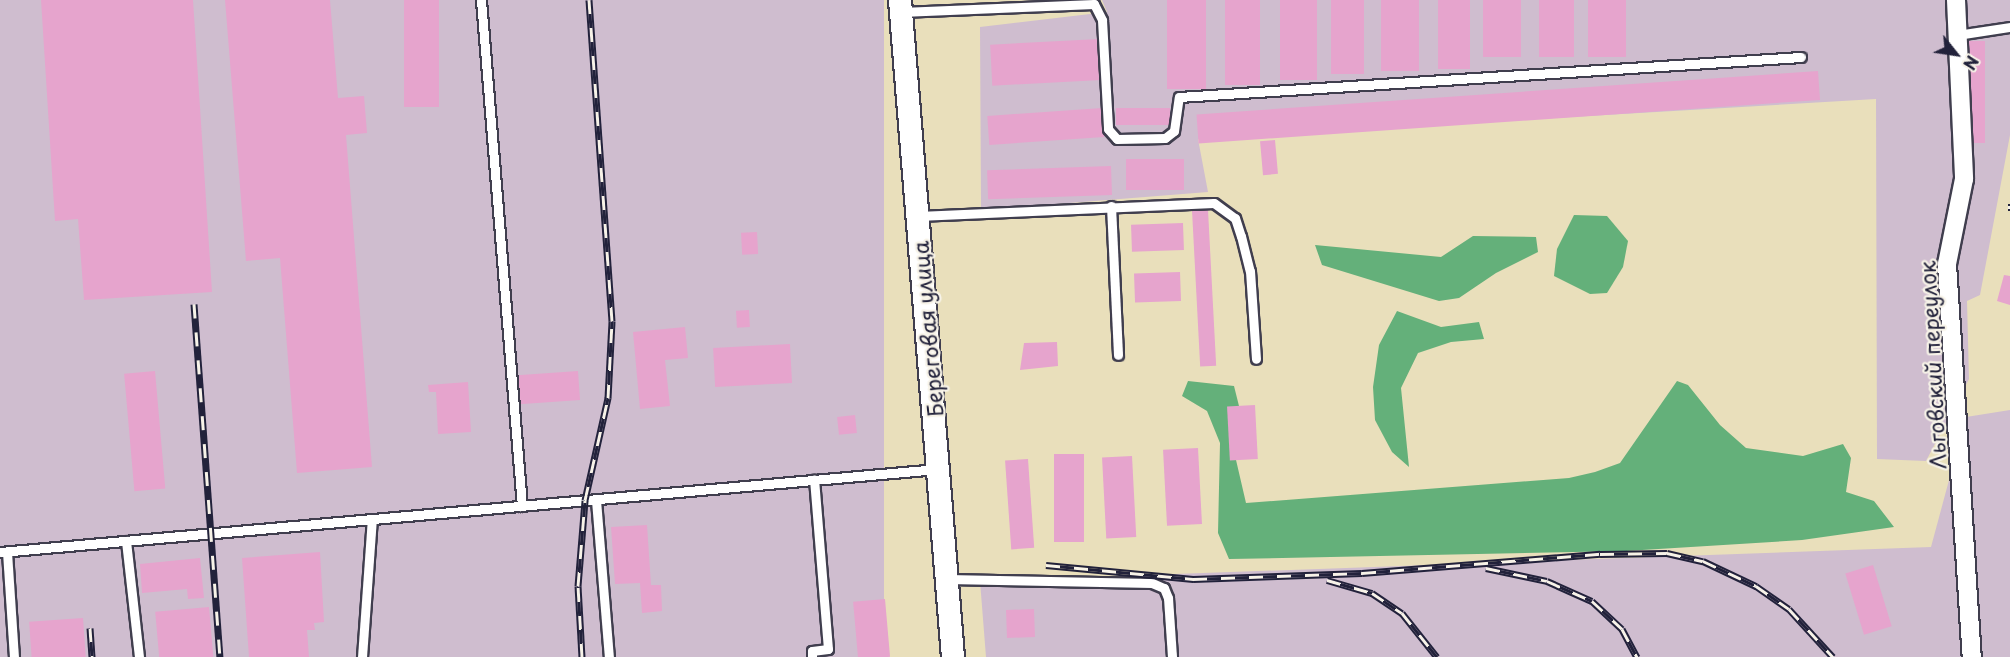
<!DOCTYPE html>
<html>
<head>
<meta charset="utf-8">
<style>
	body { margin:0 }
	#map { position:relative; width:2010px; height:657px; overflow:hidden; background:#e9dfbb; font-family:"Playpen Sans",sans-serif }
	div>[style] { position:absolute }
	.industrial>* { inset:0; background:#cfbdcf; transform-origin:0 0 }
	.forest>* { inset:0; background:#64b07a }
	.building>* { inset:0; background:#e6a4cd; transform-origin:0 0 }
	.roads { filter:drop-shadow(2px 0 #403e4e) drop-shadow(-2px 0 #403e4e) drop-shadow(0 2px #403e4e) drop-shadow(0 -2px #403e4e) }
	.service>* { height:9px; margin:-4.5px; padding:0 4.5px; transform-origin:4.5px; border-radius:4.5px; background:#fff }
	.minor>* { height:18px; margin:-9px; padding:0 9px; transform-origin:9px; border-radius:9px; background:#fff }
	.tertiary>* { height:22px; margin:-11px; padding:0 11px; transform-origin:11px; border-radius:11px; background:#fff }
	.rail>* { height:7px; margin-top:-3.5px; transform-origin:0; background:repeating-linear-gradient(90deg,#f7f3e8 0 14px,#22223b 0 28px); box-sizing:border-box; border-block:2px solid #22223b }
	span { translate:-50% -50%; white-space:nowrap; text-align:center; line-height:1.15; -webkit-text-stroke:4.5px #f7f3e8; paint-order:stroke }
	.street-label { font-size:21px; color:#22223b }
	.north { position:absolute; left:1926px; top:24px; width:60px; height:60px; -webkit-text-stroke:4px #f7f3e8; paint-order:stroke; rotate:120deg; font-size:16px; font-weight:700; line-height:24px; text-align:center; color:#22223b }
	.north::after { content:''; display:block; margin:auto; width:21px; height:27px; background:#22223b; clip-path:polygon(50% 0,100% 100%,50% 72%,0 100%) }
</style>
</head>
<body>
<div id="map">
	<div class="industrial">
		<i style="left:0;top:0;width:884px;height:657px"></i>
		<i style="clip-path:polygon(1102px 0,2010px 0,2010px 135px,1980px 295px,1967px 301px,1969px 379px,1926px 461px,1877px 459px,1876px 99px,1198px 139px,1208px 192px,981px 210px,980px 27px,1107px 12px)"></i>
		<i style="clip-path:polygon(2010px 410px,2010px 657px,986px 657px,980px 581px,1931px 547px,1966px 417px)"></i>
	</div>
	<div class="forest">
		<i style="clip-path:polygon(1574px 215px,1607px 216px,1628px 241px,1623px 267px,1607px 293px,1590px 294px,1554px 276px,1557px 249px)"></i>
		<i style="clip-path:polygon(1473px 236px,1536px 237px,1538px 252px,1496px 273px,1459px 298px,1439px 301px,1322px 265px,1315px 245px,1441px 257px)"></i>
		<i style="clip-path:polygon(1397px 311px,1441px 327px,1479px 322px,1484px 339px,1451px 342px,1418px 353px,1401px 388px,1409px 467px,1392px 452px,1375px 420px,1373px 387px,1379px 345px)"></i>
		<i style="clip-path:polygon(1188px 381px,1234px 386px,1239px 406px,1233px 447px,1246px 503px,1569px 478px,1595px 472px,1620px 463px,1677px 381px,1688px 385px,1720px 425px,1746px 448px,1803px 456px,1843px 444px,1851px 458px,1846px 492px,1874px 501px,1894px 527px,1802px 540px,1626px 551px,1229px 559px,1218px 533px,1220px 443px,1207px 411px,1182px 396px)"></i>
	</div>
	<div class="building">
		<i style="clip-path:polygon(41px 0,193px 0,212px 292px,84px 300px,78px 219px,55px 221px)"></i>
		<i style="clip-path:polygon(225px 0,330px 0,338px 98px,364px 96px,367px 133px,346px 135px,372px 467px,297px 473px,280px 258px,246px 261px)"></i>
		<i style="left:404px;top:0;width:35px;height:107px"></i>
		<i style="left:1167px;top:0;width:39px;height:89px"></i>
		<i style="left:1225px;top:0;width:35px;height:85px"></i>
		<i style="left:1280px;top:0;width:37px;height:80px"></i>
		<i style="left:1331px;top:0;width:33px;height:74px"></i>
		<i style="left:1381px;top:0;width:38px;height:71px"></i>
		<i style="left:1438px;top:0;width:32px;height:69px"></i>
		<i style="left:1483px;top:0;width:38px;height:57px"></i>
		<i style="left:1539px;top:0;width:35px;height:57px"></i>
		<i style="left:1588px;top:0;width:38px;height:57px"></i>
		<i style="left:1099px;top:39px;width:41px;height:109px;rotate:87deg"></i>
		<i style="left:1955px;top:41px;width:30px;height:102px"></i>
		<i style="left:1818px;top:71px;width:29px;height:623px;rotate:86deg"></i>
		<i style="left:1102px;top:108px;width:29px;height:115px;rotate:86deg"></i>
		<i style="left:1170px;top:108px;width:17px;height:54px;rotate:90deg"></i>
		<i style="left:1275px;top:140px;width:34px;height:15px;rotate:85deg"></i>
		<i style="left:1126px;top:159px;width:58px;height:31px"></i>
		<i style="left:1111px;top:166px;width:29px;height:124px;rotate:88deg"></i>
		<i style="left:1208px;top:210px;width:156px;height:16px;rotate:87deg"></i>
		<i style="left:1183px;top:223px;width:27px;height:52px;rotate:88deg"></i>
		<i style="left:757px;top:232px;width:22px;height:16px;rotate:87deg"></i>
		<i style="left:1180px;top:272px;width:29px;height:46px;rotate:88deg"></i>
		<i style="clip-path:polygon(2004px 275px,2010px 276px,2010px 305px,1997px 301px)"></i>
		<i style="left:749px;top:310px;width:17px;height:13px;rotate:87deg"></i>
		<i style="clip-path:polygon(685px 327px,688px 358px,665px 360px,670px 406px,640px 409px,633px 332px)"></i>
		<i style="clip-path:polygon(1057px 342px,1058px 366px,1020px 370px,1024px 343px)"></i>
		<i style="left:790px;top:344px;width:39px;height:77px;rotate:87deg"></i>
		<i style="left:155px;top:371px;width:118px;height:31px;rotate:85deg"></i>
		<i style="left:578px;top:371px;width:29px;height:61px;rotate:86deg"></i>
		<i style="clip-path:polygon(468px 382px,471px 432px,438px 434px,436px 392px,429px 392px,428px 385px)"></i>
		<i style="left:1255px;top:405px;width:54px;height:28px;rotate:87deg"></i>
		<i style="left:855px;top:415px;width:18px;height:18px;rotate:84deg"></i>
		<i style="left:1198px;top:448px;width:76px;height:35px;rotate:87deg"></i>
		<i style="left:1054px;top:454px;width:30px;height:88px"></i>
		<i style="left:1132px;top:456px;width:81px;height:30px;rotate:87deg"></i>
		<i style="left:1028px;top:459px;width:89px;height:23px;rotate:86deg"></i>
		<i style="clip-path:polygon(647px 525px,651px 585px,661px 585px,662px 611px,642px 613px,640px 583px,615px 584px,611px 527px)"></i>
		<i style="clip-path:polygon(320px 552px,324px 622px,314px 623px,315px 630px,307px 630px,309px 657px,249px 657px,242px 558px)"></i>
		<i style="clip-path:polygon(200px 558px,204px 598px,188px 599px,187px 589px,142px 593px,140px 564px)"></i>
		<i style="left:1873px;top:565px;width:64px;height:29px;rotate:73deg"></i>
		<i style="left:885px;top:599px;width:58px;height:32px;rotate:85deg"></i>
		<i style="left:209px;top:607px;width:50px;height:54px;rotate:85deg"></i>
		<i style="left:1034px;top:609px;width:28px;height:28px;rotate:88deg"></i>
		<i style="left:83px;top:618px;width:39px;height:54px;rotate:86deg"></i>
	</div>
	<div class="roads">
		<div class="service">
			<i style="left:481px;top:0;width:508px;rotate:85.37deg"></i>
			<i style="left:901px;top:12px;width:193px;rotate:-2.4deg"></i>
			<i style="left:1094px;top:4px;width:18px;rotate:63deg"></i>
			<i style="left:1102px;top:20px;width:109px;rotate:86.8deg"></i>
			<i style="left:1108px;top:129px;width:13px;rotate:48deg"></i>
			<i style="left:1117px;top:139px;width:48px;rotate:-1.2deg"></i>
			<i style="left:1165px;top:138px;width:11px;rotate:-38deg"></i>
			<i style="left:1174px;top:131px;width:34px;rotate:-82deg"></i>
			<i style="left:1179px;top:97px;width:623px;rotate:-3.68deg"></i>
			<i style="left:1957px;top:35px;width:54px;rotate:-8.6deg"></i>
			<i style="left:1111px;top:206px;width:149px;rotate:87.3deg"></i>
			<i style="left:918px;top:216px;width:296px;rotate:-2.5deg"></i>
			<i style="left:1214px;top:203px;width:26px;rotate:36deg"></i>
			<i style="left:1235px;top:218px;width:19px;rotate:72deg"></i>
			<i style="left:1241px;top:236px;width:36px;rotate:76deg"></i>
			<i style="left:1250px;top:271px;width:88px;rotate:86.1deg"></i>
			<i style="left:596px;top:500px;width:158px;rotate:85.3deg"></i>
			<i style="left:126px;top:541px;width:117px;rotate:83.6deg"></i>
			<i style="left:0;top:552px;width:942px;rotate:-5.06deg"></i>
			<i style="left:7px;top:552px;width:105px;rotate:86.2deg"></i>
			<i style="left:947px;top:579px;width:205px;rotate:1.1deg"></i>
			<i style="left:1152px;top:583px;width:13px;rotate:23deg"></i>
			<i style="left:1164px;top:588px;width:11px;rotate:68deg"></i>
			<i style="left:1168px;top:598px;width:59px;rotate:86.1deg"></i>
			<i style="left:362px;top:657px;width:138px;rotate:-85.9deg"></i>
			<i style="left:812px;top:657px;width:6px;rotate:-90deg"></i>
			<i style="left:812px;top:651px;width:16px;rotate:-7deg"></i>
			<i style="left:828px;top:649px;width:170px;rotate:-94.7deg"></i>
		</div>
		<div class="minor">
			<i style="left:1956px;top:0;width:179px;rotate:87.4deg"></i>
			<i style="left:1964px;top:179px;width:87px;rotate:101.3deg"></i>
			<i style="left:1947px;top:264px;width:394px;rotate:86.4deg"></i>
		</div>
		<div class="tertiary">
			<i style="left:900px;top:0;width:659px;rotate:85.39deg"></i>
		</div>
	</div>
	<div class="rail">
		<i style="left:2008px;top:207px;width:2px"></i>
		<i style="left:194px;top:304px;width:354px;rotate:85.8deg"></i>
		<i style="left:1046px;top:565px;width:148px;rotate:5.4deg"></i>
		<i style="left:1193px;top:579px;width:169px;rotate:-2deg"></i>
		<i style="left:1362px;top:573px;width:239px;rotate:-4.6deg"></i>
		<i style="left:1600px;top:554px;width:67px;rotate:-0.9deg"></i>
		<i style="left:1667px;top:553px;width:37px;rotate:13deg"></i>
		<i style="left:1703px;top:561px;width:59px;rotate:25.3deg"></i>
		<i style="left:1756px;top:586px;width:40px;rotate:34.9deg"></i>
		<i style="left:1789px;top:609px;width:65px;rotate:47.5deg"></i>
		<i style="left:1486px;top:568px;width:62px;rotate:12deg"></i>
		<i style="left:1547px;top:581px;width:49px;rotate:24deg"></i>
		<i style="left:1592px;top:601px;width:41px;rotate:43deg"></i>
		<i style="left:1622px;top:629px;width:32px;rotate:62deg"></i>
		<i style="left:1327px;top:580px;width:47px;rotate:16.1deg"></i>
		<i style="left:1372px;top:593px;width:36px;rotate:34deg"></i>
		<i style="left:1402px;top:613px;width:56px;rotate:51.5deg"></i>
		<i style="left:90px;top:628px;width:29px;rotate:86deg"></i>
		<i style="left:582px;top:657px;width:71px;rotate:-93.2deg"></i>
		<i style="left:578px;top:586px;width:86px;rotate:-85.3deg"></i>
		<i style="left:585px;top:500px;width:105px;rotate:-77.3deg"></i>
		<i style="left:608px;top:398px;width:77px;rotate:-87deg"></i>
		<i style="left:612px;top:321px;width:322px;rotate:-94.1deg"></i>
	</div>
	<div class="street-label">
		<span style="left:927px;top:329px;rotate:-95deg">Береговая улица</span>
		<span style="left:1932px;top:365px;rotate:-93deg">Льговский переулок</span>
	</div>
	<div class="north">N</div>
</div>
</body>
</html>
